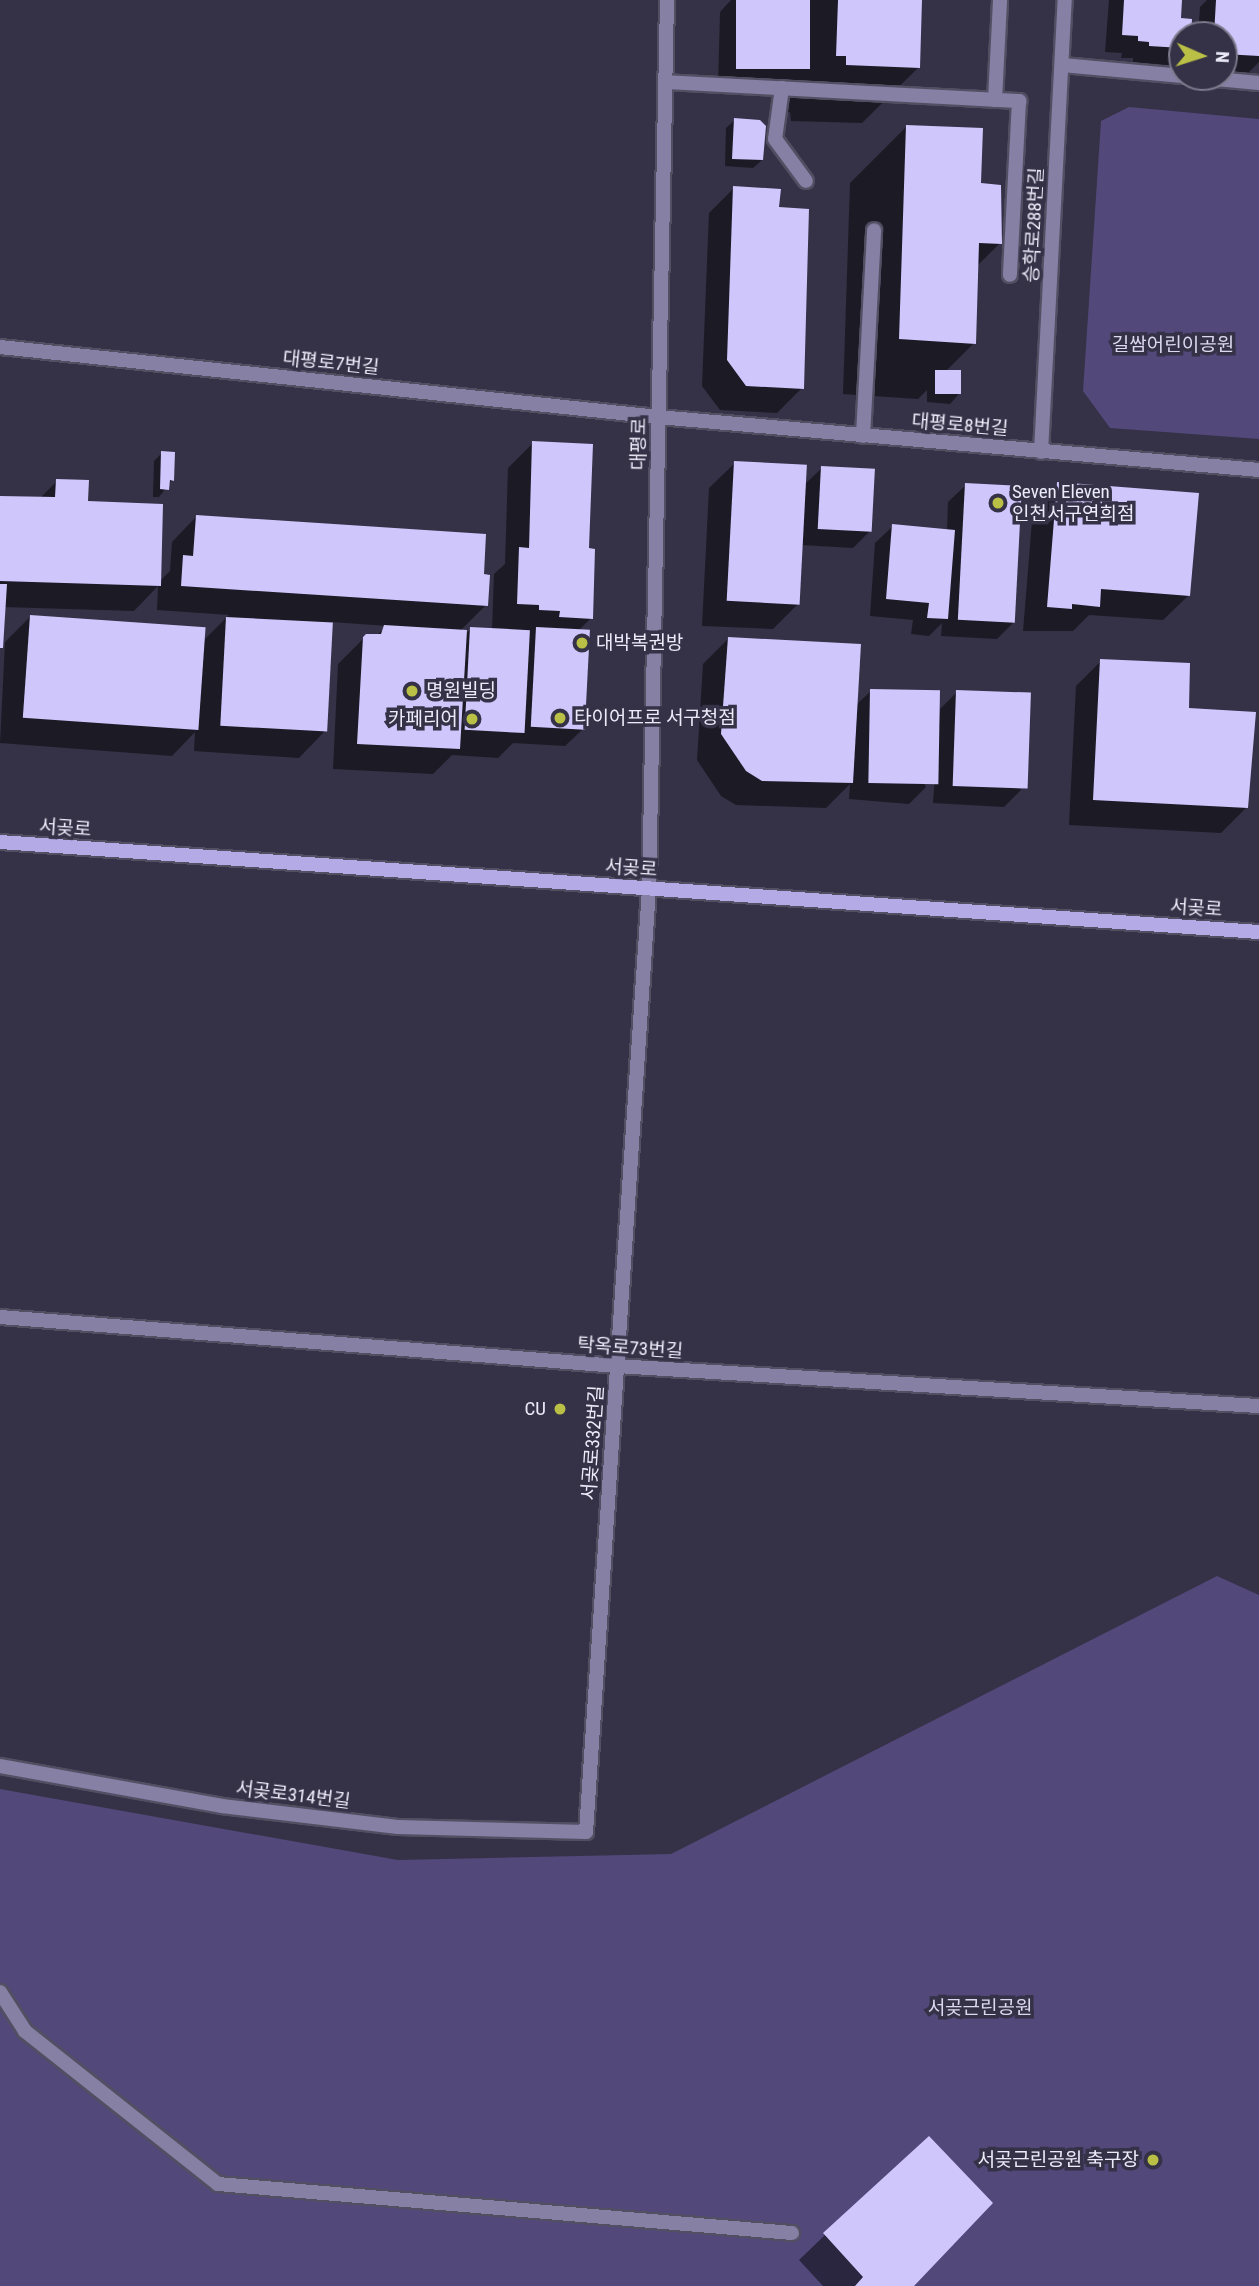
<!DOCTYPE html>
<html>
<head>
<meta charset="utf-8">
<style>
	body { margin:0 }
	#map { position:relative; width:1259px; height:2286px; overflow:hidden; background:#353146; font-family:"Roboto Condensed","Noto Sans KR",sans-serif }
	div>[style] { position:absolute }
	.green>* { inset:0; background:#524879 }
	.shadow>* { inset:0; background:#0007 }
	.building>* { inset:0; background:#cfc6fc; transform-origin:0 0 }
	.roads { filter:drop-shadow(2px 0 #524f63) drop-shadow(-2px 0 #524f63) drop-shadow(0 2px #524f63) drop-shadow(0 -2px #524f63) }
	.service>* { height:14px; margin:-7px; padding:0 7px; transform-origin:7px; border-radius:7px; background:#8680a5 }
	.minor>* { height:14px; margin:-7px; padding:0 7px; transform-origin:7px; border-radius:7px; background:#8680a5 }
	.tertiary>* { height:14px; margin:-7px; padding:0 7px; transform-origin:7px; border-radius:7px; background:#8680a5 }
	.secondary>* { height:14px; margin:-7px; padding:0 7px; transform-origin:7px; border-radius:7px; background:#b4aae5 }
	.dots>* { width:19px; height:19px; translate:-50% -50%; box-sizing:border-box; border:4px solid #353146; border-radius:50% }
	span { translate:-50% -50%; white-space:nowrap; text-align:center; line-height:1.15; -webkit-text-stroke:7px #353146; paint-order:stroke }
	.street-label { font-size:19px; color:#ecebf9 }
	.park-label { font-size:19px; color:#dbd8ef }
	.poi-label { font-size:19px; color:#ecebf9 }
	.left { translate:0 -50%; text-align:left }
	.right { translate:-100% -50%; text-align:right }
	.north { position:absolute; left:1168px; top:21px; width:70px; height:70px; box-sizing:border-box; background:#353146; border:2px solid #7e7b8e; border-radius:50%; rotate:93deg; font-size:19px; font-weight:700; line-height:28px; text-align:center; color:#ecebf9 }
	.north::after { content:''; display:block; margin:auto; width:24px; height:32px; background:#bac046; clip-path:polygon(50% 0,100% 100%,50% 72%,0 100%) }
</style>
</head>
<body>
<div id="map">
	<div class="green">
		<i style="clip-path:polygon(1129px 107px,1259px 119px,1259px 439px,1110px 428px,1083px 391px,1101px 121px)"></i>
		<i style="clip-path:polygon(1217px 1576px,1259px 1595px,1259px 2286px,0 2286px,0 1789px,398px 1860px,671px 1854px)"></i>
	</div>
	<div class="shadow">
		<i style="clip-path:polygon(731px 0,920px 0,919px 67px,862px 123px,791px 121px,790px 112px,780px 112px,781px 87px,718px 86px,720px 12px)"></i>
		<i style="clip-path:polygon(1109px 0,1180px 0,1179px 20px,1187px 35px,1182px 35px,1182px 51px,1168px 65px,1133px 62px,1133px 58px,1121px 58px,1122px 53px,1105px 52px)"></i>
		<i style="clip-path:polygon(1207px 0,1259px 0,1259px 62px,1248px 73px,1224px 72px,1224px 35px,1198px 35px,1200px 7px)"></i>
		<i style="clip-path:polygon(735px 120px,762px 160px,753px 168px,725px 166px,726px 128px)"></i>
		<i style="clip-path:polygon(906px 127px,979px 185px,1000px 243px,976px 267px,974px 343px,945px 372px,958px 395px,950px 404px,927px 402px,927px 390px,918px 399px,843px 394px,850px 183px)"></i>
		<i style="clip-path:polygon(734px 188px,777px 208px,802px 388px,777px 413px,720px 410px,702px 386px,709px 213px)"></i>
		<i style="clip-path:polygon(533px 443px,588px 550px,591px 618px,578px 631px,583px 729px,565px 746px,513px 743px,498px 758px,452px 755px,433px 774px,333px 769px,338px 664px,367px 635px,376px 636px,387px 626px,332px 622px,324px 732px,299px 758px,194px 751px,195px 732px,172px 756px,0 743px,5px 642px,30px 617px,203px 641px,229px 615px,157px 610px,158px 586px,134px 611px,3px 607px,0 635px,0 498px,39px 499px,57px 481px,86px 503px,159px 582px,170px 571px,172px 542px,197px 516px,482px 576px,486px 605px,460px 631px,465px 635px,471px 629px,492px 630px,494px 574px,505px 564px,508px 468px)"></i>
		<i style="clip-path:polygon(162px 453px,173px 454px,172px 480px,159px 497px,153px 497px,154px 461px)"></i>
		<i style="clip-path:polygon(735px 463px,804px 485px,822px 468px,870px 531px,853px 548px,801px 545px,798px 604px,773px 629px,702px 626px,709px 488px)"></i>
		<i style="clip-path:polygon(1058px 483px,1189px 595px,1163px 620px,1089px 615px,1073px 631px,1023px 631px,1033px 509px)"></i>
		<i style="clip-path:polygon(966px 485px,1014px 622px,997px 639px,941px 636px,942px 623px,929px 636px,911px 634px,913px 620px,870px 616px,875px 543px,893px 526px,947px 531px,948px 502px)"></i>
		<i style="clip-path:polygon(728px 639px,855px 706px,871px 691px,926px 787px,909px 804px,849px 799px,850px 784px,826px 808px,736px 805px,721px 796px,697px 760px,703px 664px)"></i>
		<i style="clip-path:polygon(1101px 661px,1187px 709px,1246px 808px,1221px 833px,1069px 825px,1076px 686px)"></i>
		<i style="clip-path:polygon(957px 692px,1021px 790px,1004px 807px,933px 803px,940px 709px)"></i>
		<i style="clip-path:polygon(825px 2235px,911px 2286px,823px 2286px,799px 2260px)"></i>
	</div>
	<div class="building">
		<i style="left:736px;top:0;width:74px;height:69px"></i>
		<i style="clip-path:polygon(838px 0,922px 0,920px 68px,846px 65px,846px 56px,836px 56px)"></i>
		<i style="clip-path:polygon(1124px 0,1182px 0,1181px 18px,1192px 19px,1191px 35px,1182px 35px,1182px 48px,1149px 46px,1149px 42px,1138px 41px,1138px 36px,1122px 35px)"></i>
		<i style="clip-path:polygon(1216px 0,1259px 0,1259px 56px,1224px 54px,1224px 35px,1214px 35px)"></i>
		<i style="clip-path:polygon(734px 118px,760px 120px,766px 126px,763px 160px,732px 159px)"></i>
		<i style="clip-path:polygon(906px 125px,983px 128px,981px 183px,1001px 185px,1002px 244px,979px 243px,976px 344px,899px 339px)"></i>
		<i style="clip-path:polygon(733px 186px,781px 189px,779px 207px,809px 209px,804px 389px,746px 386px,727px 360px)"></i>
		<i style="left:935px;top:370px;width:26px;height:24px"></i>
		<i style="clip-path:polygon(532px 441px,593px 444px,589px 548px,595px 549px,593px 619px,559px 617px,560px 611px,539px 610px,539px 605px,517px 604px,519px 547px,529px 548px)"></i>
		<i style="clip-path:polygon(161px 451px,175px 452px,174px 481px,170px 480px,169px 490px,160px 489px)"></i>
		<i style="left:734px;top:461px;width:73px;height:140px;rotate:3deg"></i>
		<i style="left:821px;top:466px;width:54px;height:63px;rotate:3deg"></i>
		<i style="clip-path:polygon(56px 479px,89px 480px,88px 501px,163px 504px,161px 586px,0 581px,0 496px,55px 497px)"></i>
		<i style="clip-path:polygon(1057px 482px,1199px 493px,1190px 596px,1101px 589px,1100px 607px,1072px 604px,1072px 609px,1047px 607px)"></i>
		<i style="left:965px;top:483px;width:57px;height:137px;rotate:3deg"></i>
		<i style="clip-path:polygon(196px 515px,486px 534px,484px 574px,490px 575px,488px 606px,181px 586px,183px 555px,193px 556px)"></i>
		<i style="clip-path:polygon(892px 524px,955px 530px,948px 619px,927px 618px,929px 603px,886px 599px)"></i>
		<i style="clip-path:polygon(0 584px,7px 584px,3px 648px,0 648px)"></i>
		<i style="left:30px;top:615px;width:176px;height:103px;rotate:4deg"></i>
		<i style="left:226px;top:617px;width:107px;height:109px;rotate:3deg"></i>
		<i style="clip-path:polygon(384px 625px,467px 630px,460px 749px,357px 744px,363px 637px,366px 634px,381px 634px)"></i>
		<i style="left:470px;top:627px;width:60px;height:103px;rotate:3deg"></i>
		<i style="left:536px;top:627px;width:54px;height:100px;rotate:3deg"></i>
		<i style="clip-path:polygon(728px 637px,861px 644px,853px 783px,762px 781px,746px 771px,721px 734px)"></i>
		<i style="clip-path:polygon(1100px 659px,1190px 663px,1189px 708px,1256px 712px,1248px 808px,1093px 800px)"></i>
		<i style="left:870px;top:689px;width:70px;height:94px;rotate:1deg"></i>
		<i style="left:956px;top:690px;width:75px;height:96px;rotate:2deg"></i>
		<i style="clip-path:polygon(929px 2136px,993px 2203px,914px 2286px,855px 2286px,863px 2277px,823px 2233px)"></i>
	</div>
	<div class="roads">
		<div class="service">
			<i style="left:665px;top:82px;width:355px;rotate:3.1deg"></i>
			<i style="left:1019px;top:101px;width:174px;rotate:93deg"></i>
			<i style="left:782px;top:88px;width:51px;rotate:97.8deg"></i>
			<i style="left:775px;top:139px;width:52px;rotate:53.6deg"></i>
			<i style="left:995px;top:100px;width:100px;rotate:-87.1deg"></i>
			<i style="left:863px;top:436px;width:206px;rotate:-86.9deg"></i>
			<i style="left:0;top:1992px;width:46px;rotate:57.3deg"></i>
			<i style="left:25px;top:2031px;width:246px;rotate:38.4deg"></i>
			<i style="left:218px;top:2184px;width:576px;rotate:4.88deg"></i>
		</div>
		<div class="minor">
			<i style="left:1062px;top:65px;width:121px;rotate:5.2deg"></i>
			<i style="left:1195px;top:77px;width:64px;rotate:5.4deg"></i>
			<i style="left:0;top:347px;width:662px;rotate:6.07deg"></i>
			<i style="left:658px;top:417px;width:603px;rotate:5.04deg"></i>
			<i style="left:1041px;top:452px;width:453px;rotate:-87deg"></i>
			<i style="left:0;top:1317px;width:619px;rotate:4.54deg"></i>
			<i style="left:617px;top:1366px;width:643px;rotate:3.57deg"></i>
			<i style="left:0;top:1766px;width:226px;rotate:10.2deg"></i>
			<i style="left:222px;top:1806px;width:177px;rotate:6.8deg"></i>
			<i style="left:398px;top:1827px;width:188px;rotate:1.5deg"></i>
			<i style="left:586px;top:1832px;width:945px;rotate:-86.18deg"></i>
		</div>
		<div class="tertiary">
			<i style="left:649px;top:889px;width:889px;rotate:-88.84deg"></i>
		</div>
		<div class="secondary">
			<i style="left:0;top:842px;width:1262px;rotate:4.09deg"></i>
		</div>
	</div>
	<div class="dots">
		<i style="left:998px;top:503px;background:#bac046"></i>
		<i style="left:582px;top:643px;background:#bac046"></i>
		<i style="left:412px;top:691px;background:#bac046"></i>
		<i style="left:560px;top:718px;background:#bac046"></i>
		<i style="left:472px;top:719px;background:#bac046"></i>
		<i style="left:560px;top:1409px;background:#bac046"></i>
		<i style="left:1153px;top:2160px;background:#bac046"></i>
	</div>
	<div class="street-label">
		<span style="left:1034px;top:225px;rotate:-87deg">승학로288번길</span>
		<span style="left:331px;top:363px;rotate:6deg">대평로7번길</span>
		<span style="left:960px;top:425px;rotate:5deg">대평로8번길</span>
		<span style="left:639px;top:444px;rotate:-89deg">대평로</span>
		<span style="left:65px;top:828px;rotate:4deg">서곶로</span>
		<span style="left:631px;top:868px;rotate:4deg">서곶로</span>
		<span style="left:1196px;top:908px;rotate:4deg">서곶로</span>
		<span style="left:630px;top:1348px;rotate:4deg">탁옥로73번길</span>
		<span style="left:593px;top:1443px;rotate:-86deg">서곶로332번길</span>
		<span style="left:293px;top:1795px;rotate:7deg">서곶로314번길</span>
	</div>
	<div class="park-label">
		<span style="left:1173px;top:345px">길쌈어린이공원</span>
		<span style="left:980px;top:2008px">서곶근린공원</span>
	</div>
	<div class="poi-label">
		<span class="left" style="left:1012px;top:503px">Seven Eleven<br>인천서구연희점</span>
		<span class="left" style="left:596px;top:643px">대박복권방</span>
		<span class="left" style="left:426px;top:691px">명원빌딩</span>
		<span class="left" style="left:574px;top:718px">타이어프로 서구청점</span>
		<span class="right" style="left:458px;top:719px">카페리어</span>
		<span class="right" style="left:546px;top:1409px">CU</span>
		<span class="right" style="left:1139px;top:2160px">서곶근린공원 축구장</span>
	</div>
	<div class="north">N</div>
</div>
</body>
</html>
